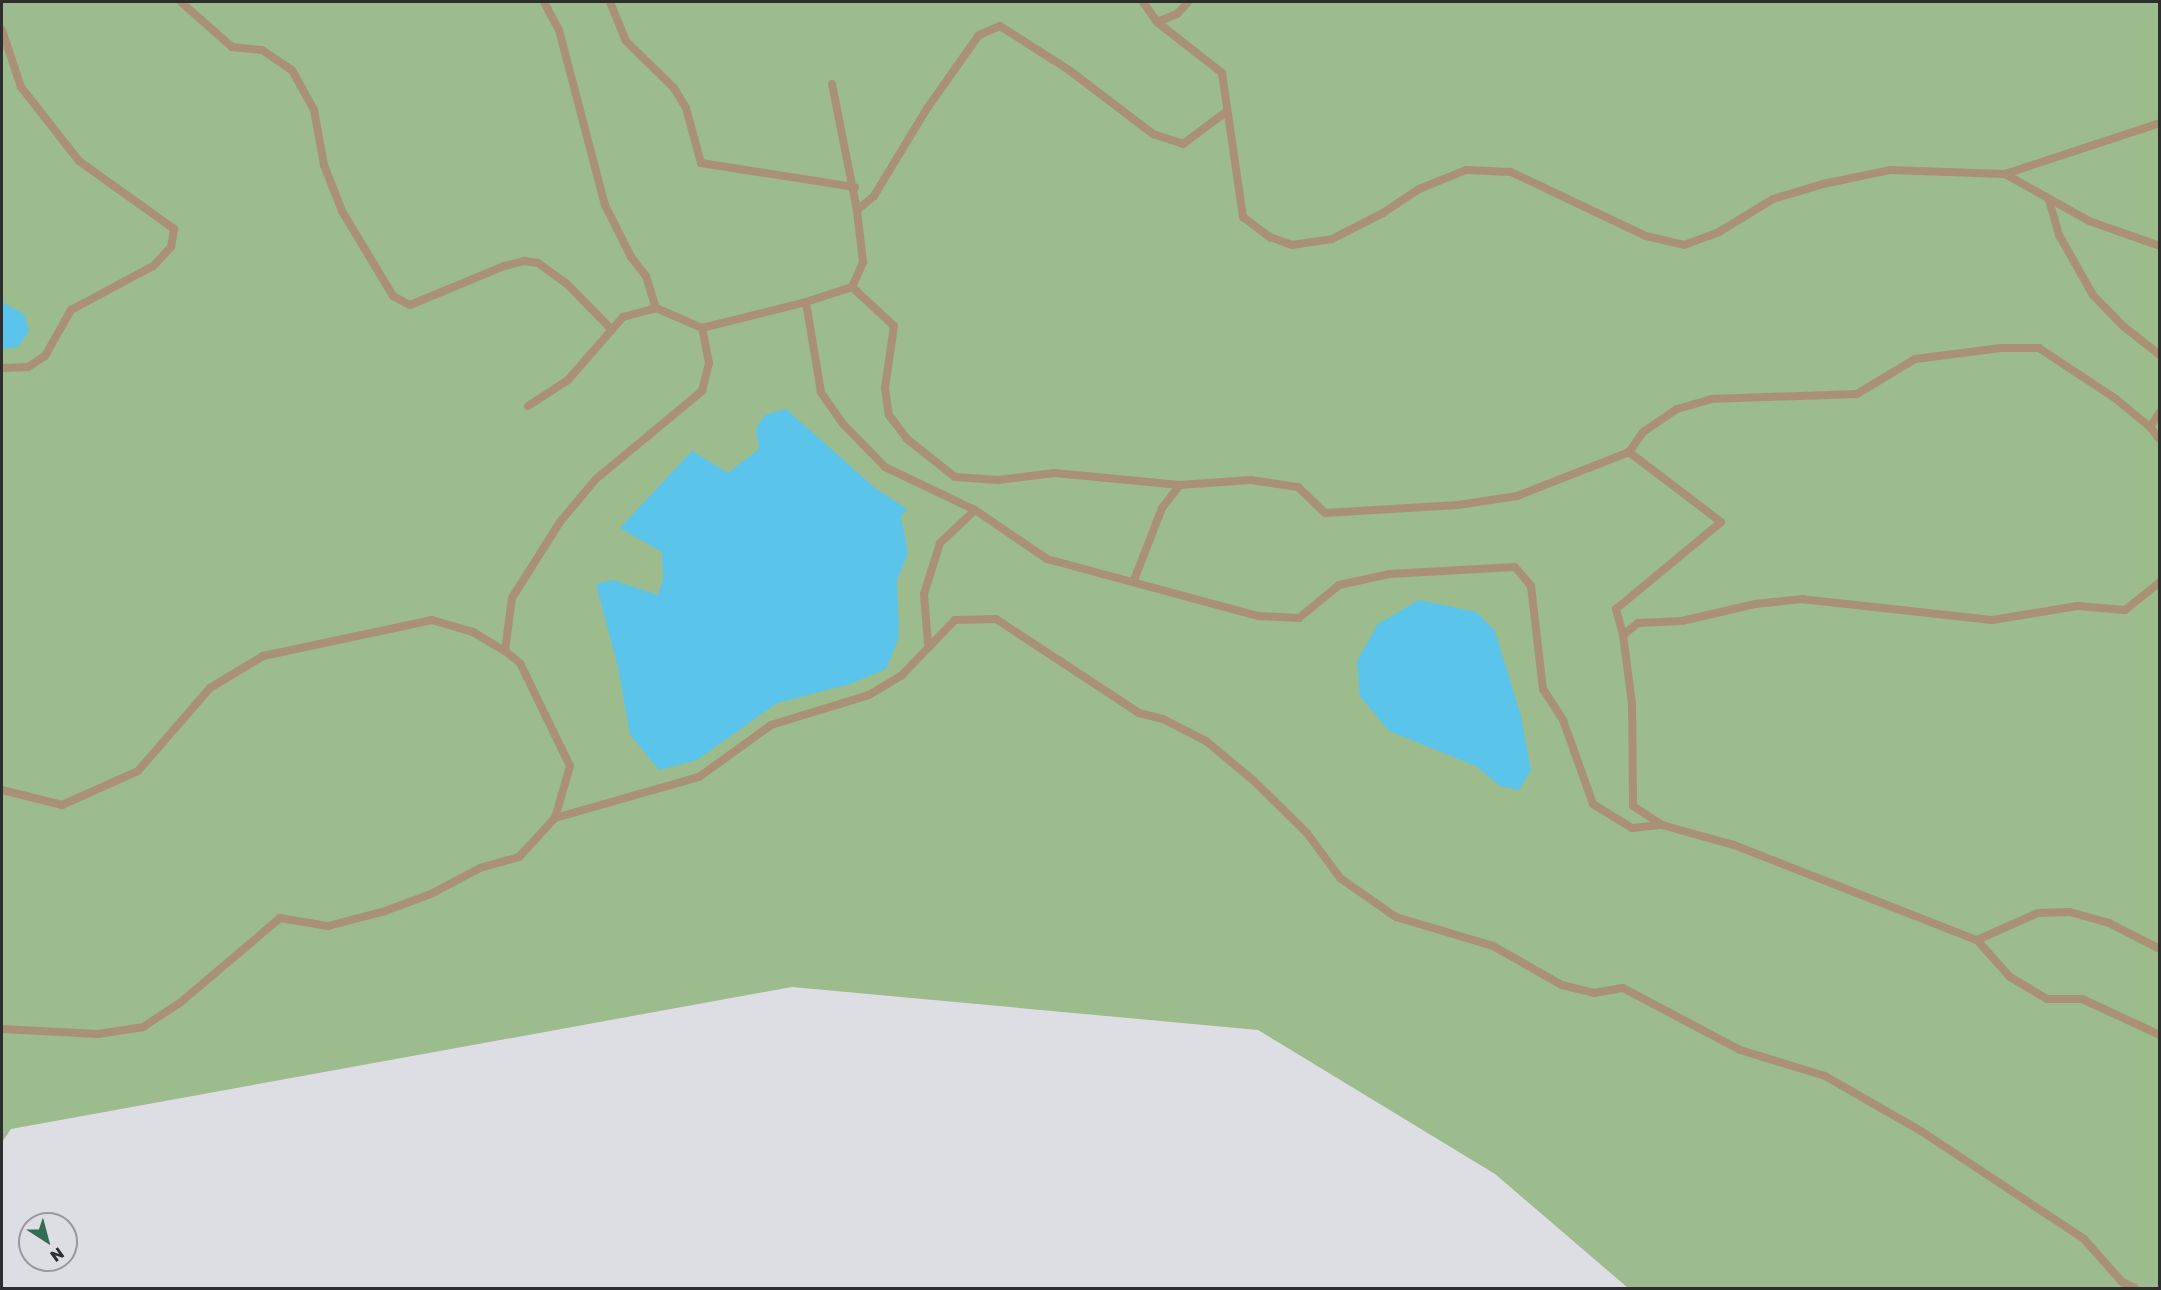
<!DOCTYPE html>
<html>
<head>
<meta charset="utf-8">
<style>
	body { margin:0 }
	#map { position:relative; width:2161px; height:1290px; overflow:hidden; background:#dddee3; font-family:"Golos Text",sans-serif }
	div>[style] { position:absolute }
	.green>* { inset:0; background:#9cbc8d }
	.water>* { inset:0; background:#5ac4ea }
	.lane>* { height:8px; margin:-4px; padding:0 4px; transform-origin:4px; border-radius:4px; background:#aa9175 }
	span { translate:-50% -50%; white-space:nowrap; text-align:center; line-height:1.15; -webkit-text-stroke:6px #dddee3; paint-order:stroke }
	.frame { position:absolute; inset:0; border:3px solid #2d2e30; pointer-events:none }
	.north { position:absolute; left:18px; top:1212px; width:60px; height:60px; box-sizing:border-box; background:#dddee3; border:2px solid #97989b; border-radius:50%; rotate:144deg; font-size:16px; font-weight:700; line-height:24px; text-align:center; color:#2d2e30 }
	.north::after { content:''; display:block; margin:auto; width:21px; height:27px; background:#346b53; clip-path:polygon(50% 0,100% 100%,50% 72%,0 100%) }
</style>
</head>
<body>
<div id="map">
	<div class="green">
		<i style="clip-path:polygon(2px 2px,2159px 2px,2159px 1288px,1628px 1288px,1495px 1174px,1258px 1030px,792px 987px,11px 1129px,2px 1142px)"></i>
	</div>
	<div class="water">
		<i style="clip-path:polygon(2px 302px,24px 314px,29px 331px,18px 347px,2px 349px)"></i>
		<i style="clip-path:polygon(786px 409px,875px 488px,907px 509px,901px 516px,908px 553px,897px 580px,899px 637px,886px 669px,850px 684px,777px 703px,697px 760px,659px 770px,630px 734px,618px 667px,596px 584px,613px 580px,658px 595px,663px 579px,662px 552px,620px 528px,692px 451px,728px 473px,759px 449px,756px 428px,765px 415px)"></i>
		<i style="clip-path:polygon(1419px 600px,1476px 612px,1495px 631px,1521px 716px,1531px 770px,1519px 790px,1500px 786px,1476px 766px,1389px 731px,1360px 696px,1357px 661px,1378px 624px)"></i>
	</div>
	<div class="lane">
		<i style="left:181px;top:2px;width:68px;rotate:41.4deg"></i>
		<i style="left:232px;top:47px;width:30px;rotate:6deg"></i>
		<i style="left:262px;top:50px;width:36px;rotate:34deg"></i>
		<i style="left:292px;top:70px;width:46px;rotate:61.2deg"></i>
		<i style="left:314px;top:110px;width:56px;rotate:79.7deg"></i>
		<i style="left:324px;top:165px;width:49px;rotate:68.6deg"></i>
		<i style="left:342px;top:211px;width:99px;rotate:59deg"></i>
		<i style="left:393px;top:296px;width:19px;rotate:28deg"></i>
		<i style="left:410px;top:305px;width:102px;rotate:-22.5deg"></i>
		<i style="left:504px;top:266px;width:21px;rotate:-14deg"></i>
		<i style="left:524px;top:261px;width:14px;rotate:8deg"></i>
		<i style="left:538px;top:263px;width:34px;rotate:36deg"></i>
		<i style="left:566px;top:283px;width:66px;rotate:45.6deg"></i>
		<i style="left:544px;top:2px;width:32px;rotate:62deg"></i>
		<i style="left:559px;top:30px;width:181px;rotate:75.3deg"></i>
		<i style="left:605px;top:205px;width:58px;rotate:63.4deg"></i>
		<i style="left:631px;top:257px;width:24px;rotate:52deg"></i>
		<i style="left:646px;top:276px;width:34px;rotate:73deg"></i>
		<i style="left:656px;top:308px;width:50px;rotate:23.5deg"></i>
		<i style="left:702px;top:328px;width:107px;rotate:-14deg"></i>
		<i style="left:610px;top:2px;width:42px;rotate:67.7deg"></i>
		<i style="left:626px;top:41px;width:67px;rotate:44.4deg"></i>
		<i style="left:674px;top:88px;width:23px;rotate:59deg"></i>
		<i style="left:686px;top:108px;width:57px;rotate:74.7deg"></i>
		<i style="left:701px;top:163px;width:156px;rotate:8.9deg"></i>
		<i style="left:1143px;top:2px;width:24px;rotate:55deg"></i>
		<i style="left:1157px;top:22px;width:22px;rotate:-22deg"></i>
		<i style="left:1177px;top:14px;width:16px;rotate:-47deg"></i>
		<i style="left:1157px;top:22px;width:83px;rotate:38.1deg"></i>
		<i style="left:1222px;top:73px;width:146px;rotate:81.7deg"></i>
		<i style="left:1243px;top:217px;width:34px;rotate:37deg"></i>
		<i style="left:1270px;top:237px;width:23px;rotate:20deg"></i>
		<i style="left:1292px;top:245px;width:40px;rotate:-8.5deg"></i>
		<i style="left:1332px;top:239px;width:57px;rotate:-27deg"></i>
		<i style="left:1383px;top:213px;width:43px;rotate:-33.7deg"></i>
		<i style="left:1419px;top:189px;width:51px;rotate:-22deg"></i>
		<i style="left:1466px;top:170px;width:45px;rotate:2.5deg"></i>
		<i style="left:1511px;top:172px;width:149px;rotate:25.4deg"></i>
		<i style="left:1646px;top:236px;width:39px;rotate:13deg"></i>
		<i style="left:1684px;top:245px;width:37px;rotate:-20deg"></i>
		<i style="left:1719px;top:232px;width:63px;rotate:-31.4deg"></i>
		<i style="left:1773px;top:199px;width:52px;rotate:-16.7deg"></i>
		<i style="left:1823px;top:184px;width:68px;rotate:-11.8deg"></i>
		<i style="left:1890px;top:170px;width:115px;rotate:2deg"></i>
		<i style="left:2005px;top:174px;width:163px;rotate:-18.2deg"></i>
		<i style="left:2px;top:30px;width:60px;rotate:71.6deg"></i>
		<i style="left:21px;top:87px;width:94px;rotate:51.9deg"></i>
		<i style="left:79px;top:161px;width:117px;rotate:35.6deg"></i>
		<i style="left:174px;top:229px;width:18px;rotate:99deg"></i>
		<i style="left:171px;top:247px;width:26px;rotate:133deg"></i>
		<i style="left:153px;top:266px;width:93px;rotate:151.8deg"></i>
		<i style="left:71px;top:310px;width:53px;rotate:119.5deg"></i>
		<i style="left:45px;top:356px;width:20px;rotate:147deg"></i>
		<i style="left:28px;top:367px;width:26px;rotate:178deg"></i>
		<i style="left:832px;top:84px;width:128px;rotate:78.8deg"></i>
		<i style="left:2005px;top:174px;width:96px;rotate:29.2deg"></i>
		<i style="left:2089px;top:221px;width:75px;rotate:19.4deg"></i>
		<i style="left:2049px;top:200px;width:36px;rotate:74deg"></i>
		<i style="left:2059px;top:235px;width:69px;rotate:60.5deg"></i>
		<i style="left:2093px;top:295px;width:43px;rotate:45.9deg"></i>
		<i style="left:2123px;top:326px;width:47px;rotate:38.1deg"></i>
		<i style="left:852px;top:287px;width:27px;rotate:-66deg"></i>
		<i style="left:863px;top:262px;width:52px;rotate:-96.6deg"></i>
		<i style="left:857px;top:210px;width:22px;rotate:-39deg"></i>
		<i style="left:874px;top:196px;width:104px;rotate:-58.8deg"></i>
		<i style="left:928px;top:107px;width:88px;rotate:-54.7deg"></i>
		<i style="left:979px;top:35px;width:23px;rotate:-23deg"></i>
		<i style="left:1000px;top:26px;width:82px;rotate:32.5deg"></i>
		<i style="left:1069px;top:70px;width:106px;rotate:37.3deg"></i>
		<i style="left:1153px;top:134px;width:32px;rotate:18deg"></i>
		<i style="left:1183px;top:144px;width:54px;rotate:-36.7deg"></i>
		<i style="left:528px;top:406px;width:48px;rotate:-33deg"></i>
		<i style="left:568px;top:380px;width:84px;rotate:-48.9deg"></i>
		<i style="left:623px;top:317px;width:34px;rotate:-15deg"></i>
		<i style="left:2150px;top:427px;width:18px;rotate:-56deg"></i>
		<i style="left:975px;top:510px;width:100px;rotate:-154.5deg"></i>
		<i style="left:885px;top:467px;width:60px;rotate:-134.3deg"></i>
		<i style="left:843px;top:424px;width:39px;rotate:-125deg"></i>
		<i style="left:821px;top:392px;width:91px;rotate:-99.5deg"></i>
		<i style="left:806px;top:302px;width:48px;rotate:-18.1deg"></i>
		<i style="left:852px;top:287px;width:57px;rotate:42.9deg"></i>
		<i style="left:894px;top:326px;width:63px;rotate:98.3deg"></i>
		<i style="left:885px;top:388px;width:27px;rotate:82deg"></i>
		<i style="left:889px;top:415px;width:30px;rotate:53deg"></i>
		<i style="left:907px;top:439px;width:61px;rotate:38.4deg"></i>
		<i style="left:955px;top:477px;width:43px;rotate:4deg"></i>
		<i style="left:998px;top:480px;width:56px;rotate:-7.1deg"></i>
		<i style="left:1054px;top:473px;width:127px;rotate:5.4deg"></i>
		<i style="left:1134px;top:580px;width:77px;rotate:-68.7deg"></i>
		<i style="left:1162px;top:508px;width:29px;rotate:-52deg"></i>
		<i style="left:1180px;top:485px;width:71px;rotate:-4deg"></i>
		<i style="left:1251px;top:480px;width:48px;rotate:8.5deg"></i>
		<i style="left:1298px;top:487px;width:37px;rotate:44deg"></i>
		<i style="left:1325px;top:513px;width:133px;rotate:-3.4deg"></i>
		<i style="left:1458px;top:505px;width:60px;rotate:-8.7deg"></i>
		<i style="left:1517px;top:496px;width:120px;rotate:-21.4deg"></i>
		<i style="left:2160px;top:582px;width:45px;rotate:141.3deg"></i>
		<i style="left:2125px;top:610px;width:48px;rotate:-175.2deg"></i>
		<i style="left:2077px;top:606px;width:86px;rotate:170.6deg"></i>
		<i style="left:1992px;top:620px;width:190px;rotate:-173.7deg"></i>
		<i style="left:1803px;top:599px;width:48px;rotate:174.1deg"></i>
		<i style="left:1755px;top:604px;width:75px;rotate:166.9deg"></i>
		<i style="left:1682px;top:621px;width:44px;rotate:177.4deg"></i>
		<i style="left:1638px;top:623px;width:19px;rotate:141deg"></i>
		<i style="left:1623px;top:635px;width:69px;rotate:82.5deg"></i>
		<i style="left:1632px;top:703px;width:103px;rotate:89.4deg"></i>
		<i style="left:1633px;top:806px;width:35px;rotate:33deg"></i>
		<i style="left:1662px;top:825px;width:75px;rotate:15.5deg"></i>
		<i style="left:1734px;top:845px;width:261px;rotate:21.4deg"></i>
		<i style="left:1977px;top:940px;width:50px;rotate:48.3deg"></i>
		<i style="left:2010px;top:977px;width:43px;rotate:30.7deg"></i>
		<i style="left:2047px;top:999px;width:35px"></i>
		<i style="left:2082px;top:999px;width:86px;rotate:24.8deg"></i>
		<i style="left:1623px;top:635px;width:27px;rotate:-105deg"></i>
		<i style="left:1616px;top:609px;width:136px;rotate:-39.6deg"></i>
		<i style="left:1721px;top:522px;width:116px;rotate:-142.7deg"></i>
		<i style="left:1629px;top:452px;width:24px;rotate:-55deg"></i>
		<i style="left:1643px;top:432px;width:41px;rotate:-34.1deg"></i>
		<i style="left:1677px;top:409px;width:35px;rotate:-16deg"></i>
		<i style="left:1711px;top:399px;width:146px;rotate:-2deg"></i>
		<i style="left:1857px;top:394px;width:68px;rotate:-31.1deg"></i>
		<i style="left:1915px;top:359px;width:87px;rotate:-7.3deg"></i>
		<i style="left:2001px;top:348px;width:38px"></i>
		<i style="left:2039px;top:348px;width:92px;rotate:33.5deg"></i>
		<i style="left:2116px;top:399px;width:44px;rotate:39.5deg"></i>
		<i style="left:2150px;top:427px;width:16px;rotate:52deg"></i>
		<i style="left:928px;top:644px;width:50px;rotate:-94.6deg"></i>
		<i style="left:924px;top:594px;width:53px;rotate:-72.6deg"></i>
		<i style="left:940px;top:543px;width:48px;rotate:-43.3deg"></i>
		<i style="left:975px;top:510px;width:87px;rotate:34.2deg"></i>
		<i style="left:1047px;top:559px;width:219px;rotate:15.1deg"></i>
		<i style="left:1258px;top:616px;width:41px;rotate:2.8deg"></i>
		<i style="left:1299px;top:618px;width:52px;rotate:-39.5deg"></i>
		<i style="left:1339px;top:585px;width:51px;rotate:-12.4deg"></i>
		<i style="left:1389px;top:574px;width:126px;rotate:-3.2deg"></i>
		<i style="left:1515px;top:567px;width:25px;rotate:50deg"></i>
		<i style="left:1531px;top:586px;width:104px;rotate:83.4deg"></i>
		<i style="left:1543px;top:689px;width:37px;rotate:57deg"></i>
		<i style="left:1563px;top:720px;width:89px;rotate:70.3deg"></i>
		<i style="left:1593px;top:804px;width:46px;rotate:31.6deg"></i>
		<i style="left:1632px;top:828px;width:30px;rotate:-6deg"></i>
		<i style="left:2px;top:790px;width:62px;rotate:14deg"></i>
		<i style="left:62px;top:805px;width:83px;rotate:-24.1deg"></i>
		<i style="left:138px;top:771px;width:110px;rotate:-49.1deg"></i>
		<i style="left:210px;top:688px;width:62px;rotate:-31.1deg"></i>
		<i style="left:263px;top:656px;width:173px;rotate:-12deg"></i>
		<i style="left:432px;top:620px;width:43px;rotate:16.3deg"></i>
		<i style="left:473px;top:632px;width:37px;rotate:31deg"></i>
		<i style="left:555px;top:818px;width:54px;rotate:-73.9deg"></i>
		<i style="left:570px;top:766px;width:114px;rotate:-115.9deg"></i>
		<i style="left:520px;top:663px;width:19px;rotate:-141deg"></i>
		<i style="left:505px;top:651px;width:53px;rotate:-82.5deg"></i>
		<i style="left:512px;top:598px;width:90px;rotate:-57.7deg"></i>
		<i style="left:560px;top:522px;width:56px;rotate:-50.1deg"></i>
		<i style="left:596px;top:479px;width:138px;rotate:-39.7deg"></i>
		<i style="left:702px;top:391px;width:29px;rotate:-76deg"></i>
		<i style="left:709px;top:363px;width:36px;rotate:-101deg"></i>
		<i style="left:1977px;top:940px;width:67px;rotate:-23.9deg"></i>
		<i style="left:2038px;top:913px;width:32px;rotate:-2deg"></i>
		<i style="left:2070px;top:912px;width:41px;rotate:15.8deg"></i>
		<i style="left:2109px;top:923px;width:57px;rotate:27deg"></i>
		<i style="left:2px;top:1029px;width:96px;rotate:3deg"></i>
		<i style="left:98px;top:1034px;width:46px;rotate:-8.8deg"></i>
		<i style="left:143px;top:1027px;width:45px;rotate:-33.3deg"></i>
		<i style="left:181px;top:1002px;width:130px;rotate:-40.3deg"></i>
		<i style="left:280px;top:918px;width:49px;rotate:9.5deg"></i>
		<i style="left:328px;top:926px;width:59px;rotate:-14.7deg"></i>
		<i style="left:385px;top:911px;width:49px;rotate:-20.3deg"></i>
		<i style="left:431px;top:894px;width:55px;rotate:-28deg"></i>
		<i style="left:480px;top:868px;width:41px;rotate:-15.8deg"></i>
		<i style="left:519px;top:857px;width:53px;rotate:-47.3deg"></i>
		<i style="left:555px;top:818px;width:150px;rotate:-15.9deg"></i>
		<i style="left:699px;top:777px;width:89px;rotate:-35.8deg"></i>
		<i style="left:771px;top:725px;width:102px;rotate:-17deg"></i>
		<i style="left:869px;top:695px;width:39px;rotate:-31deg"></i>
		<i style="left:902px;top:675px;width:76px;rotate:-46.1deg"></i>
		<i style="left:955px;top:620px;width:41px;rotate:-1.4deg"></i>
		<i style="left:996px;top:619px;width:171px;rotate:33.3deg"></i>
		<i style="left:1139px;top:713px;width:25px;rotate:14deg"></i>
		<i style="left:1163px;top:719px;width:48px;rotate:27.1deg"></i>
		<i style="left:1206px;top:741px;width:62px;rotate:39.8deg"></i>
		<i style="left:1254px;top:781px;width:74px;rotate:44.5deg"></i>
		<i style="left:1307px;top:833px;width:56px;rotate:53.7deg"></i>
		<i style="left:1340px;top:878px;width:68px;rotate:34.9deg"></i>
		<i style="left:1396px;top:917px;width:101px;rotate:16.6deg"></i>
		<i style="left:1493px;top:946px;width:79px;rotate:29.5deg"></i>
		<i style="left:1562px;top:985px;width:33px;rotate:14deg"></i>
		<i style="left:1594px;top:993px;width:29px;rotate:-10deg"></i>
		<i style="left:1623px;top:988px;width:132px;rotate:27.9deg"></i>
		<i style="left:1740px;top:1050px;width:89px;rotate:17deg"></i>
		<i style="left:1825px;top:1076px;width:111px;rotate:29.8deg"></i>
		<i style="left:1921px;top:1131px;width:196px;rotate:33.5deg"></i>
		<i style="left:2084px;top:1239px;width:57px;rotate:48.5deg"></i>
		<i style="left:2122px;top:1282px;width:14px;rotate:25deg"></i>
	</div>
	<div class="frame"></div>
	<div class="north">N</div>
</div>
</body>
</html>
